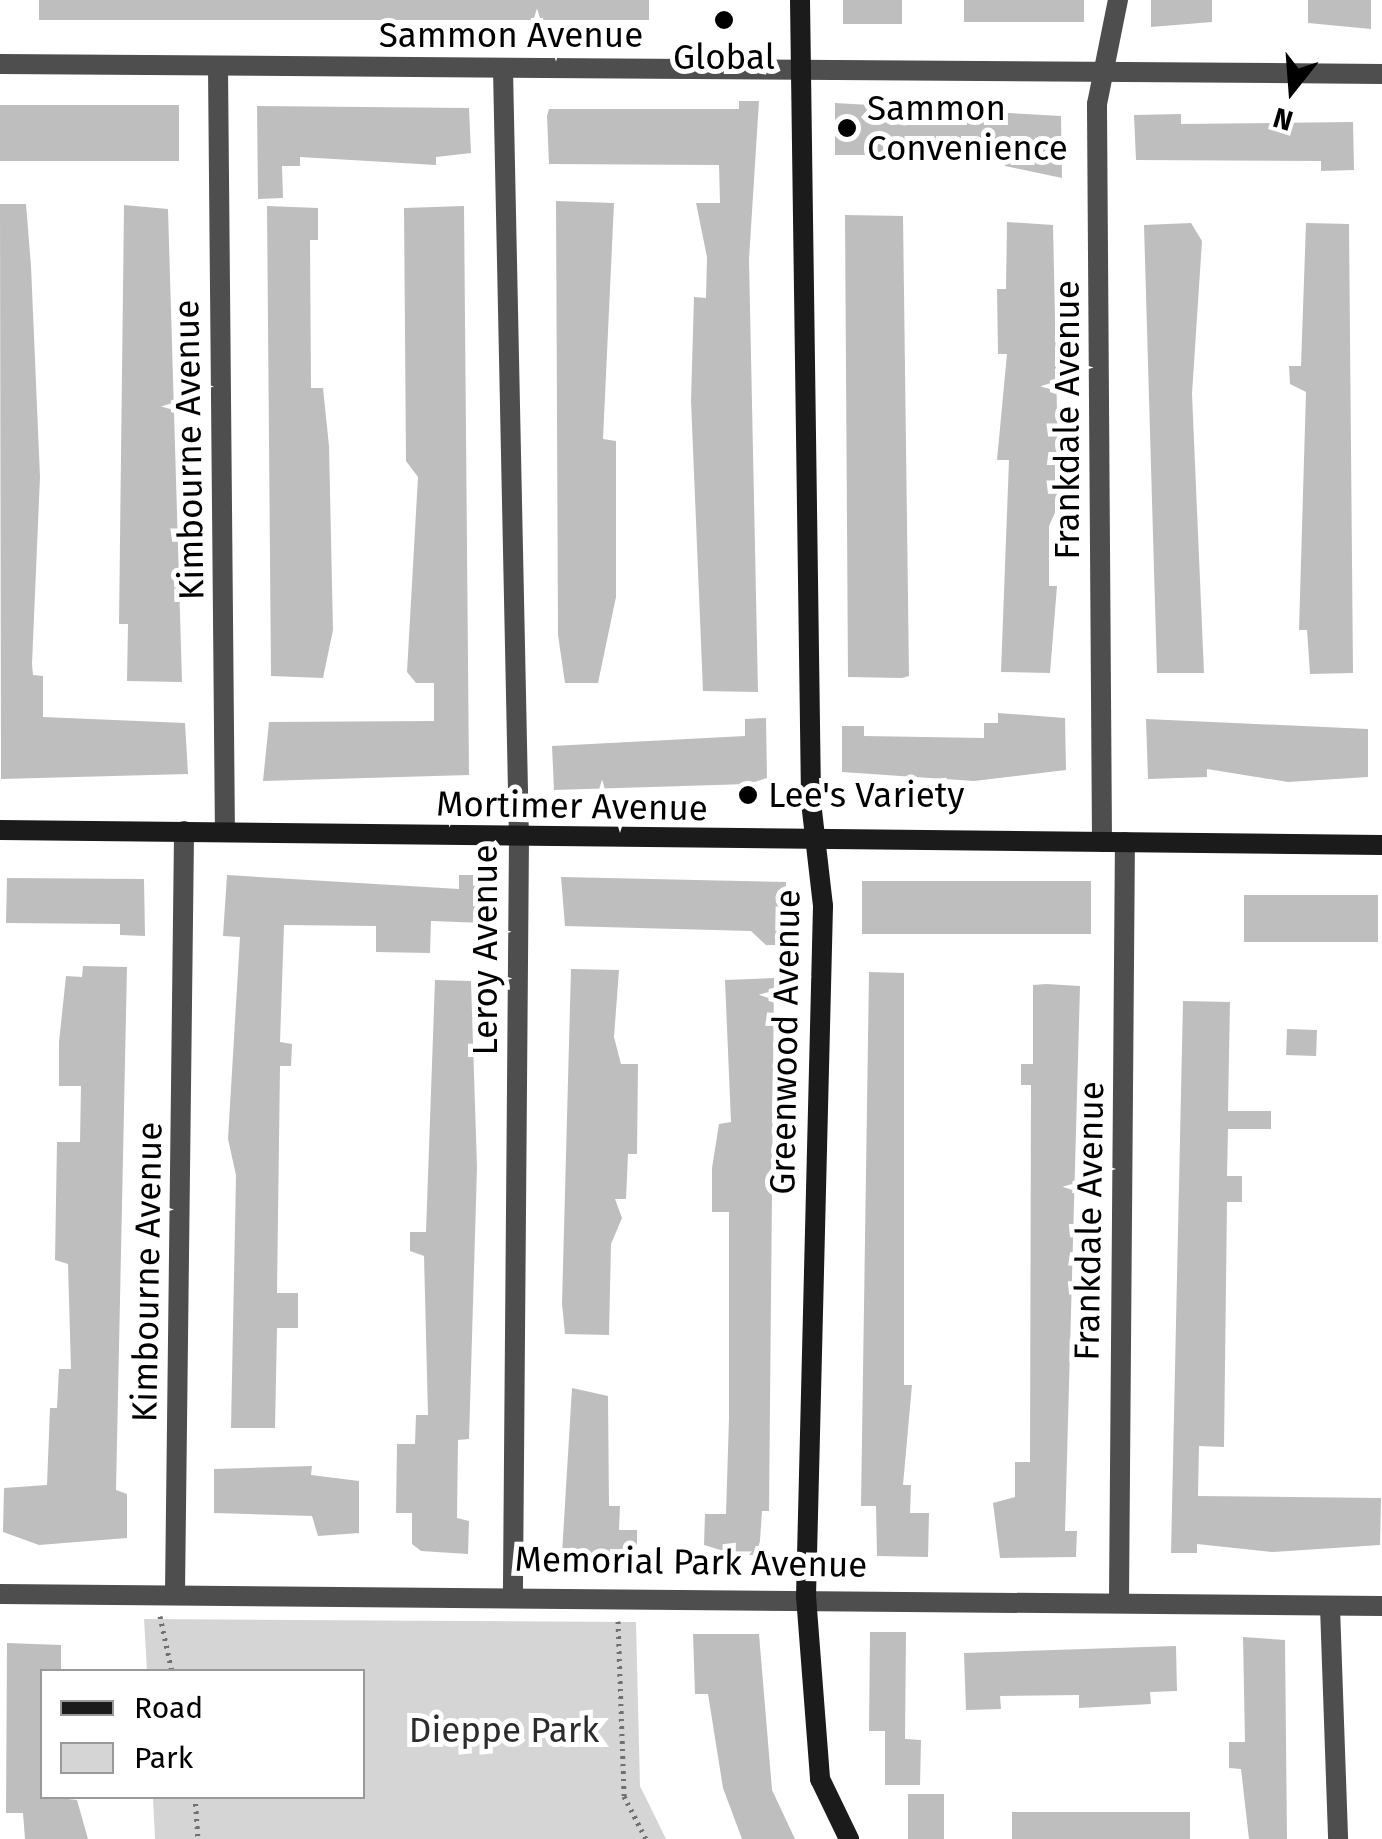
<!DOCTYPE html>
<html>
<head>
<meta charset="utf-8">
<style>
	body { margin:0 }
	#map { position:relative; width:1382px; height:1839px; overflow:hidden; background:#fff; font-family:"Fira Sans",sans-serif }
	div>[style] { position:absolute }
	.green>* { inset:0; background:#d5d5d5 }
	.building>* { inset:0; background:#bebebe; transform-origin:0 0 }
	.path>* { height:5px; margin-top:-2.5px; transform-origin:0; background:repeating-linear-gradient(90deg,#707070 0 2.5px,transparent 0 7.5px) }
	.street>* { height:20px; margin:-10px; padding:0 10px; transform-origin:10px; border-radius:10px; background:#4e4e4e }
	.secondary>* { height:20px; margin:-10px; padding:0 10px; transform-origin:10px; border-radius:10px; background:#1b1b1b }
	.dots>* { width:28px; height:28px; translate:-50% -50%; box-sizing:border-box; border:5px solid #fff; border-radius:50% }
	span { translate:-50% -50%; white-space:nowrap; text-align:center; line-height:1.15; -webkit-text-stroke:10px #fff; paint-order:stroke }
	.street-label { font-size:35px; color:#000 }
	.poi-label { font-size:35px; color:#000 }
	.left { translate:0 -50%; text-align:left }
	.park-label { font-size:35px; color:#2c2c2c }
	.legend { position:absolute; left:40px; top:1669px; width:325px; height:130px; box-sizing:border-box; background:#fff; border:2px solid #999; margin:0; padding:12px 18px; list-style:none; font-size:30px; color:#000 }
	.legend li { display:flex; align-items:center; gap:20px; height:50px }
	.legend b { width:50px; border:2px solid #999 }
	.north { position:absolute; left:1242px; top:40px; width:100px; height:100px; -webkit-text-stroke:8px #fff; paint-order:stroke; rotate:197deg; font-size:28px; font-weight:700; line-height:40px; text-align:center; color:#000 }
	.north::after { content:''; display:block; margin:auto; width:35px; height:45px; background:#000; clip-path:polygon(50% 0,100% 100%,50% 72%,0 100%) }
</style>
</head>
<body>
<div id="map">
	<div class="green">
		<i style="clip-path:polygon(144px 1619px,636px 1622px,640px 1786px,666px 1839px,155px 1839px,153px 1797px,362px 1796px,362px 1672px,147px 1671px)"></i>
	</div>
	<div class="building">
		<i style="left:39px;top:0;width:610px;height:20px"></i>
		<i style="left:843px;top:0;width:59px;height:24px"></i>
		<i style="left:964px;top:0;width:120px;height:22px"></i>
		<i style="clip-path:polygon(1151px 0,1212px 0,1212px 22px,1151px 27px)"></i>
		<i style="clip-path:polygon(1308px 0,1371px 0,1371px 29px,1308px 23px)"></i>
		<i style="clip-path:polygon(739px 101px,759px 101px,749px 259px,758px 692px,703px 691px,691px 401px,694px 297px,706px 298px,707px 257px,696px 203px,720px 203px,719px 165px,549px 164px,547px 116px,549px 109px,739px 109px)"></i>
		<i style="clip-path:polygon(835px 103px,1061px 116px,1062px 178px,1005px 166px,1005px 155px,835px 155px)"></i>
		<i style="left:0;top:105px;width:179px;height:56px"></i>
		<i style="clip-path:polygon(257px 106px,469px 108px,471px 153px,436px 157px,436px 165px,300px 157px,300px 166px,282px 166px,283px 198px,258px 199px)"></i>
		<i style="clip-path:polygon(1181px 114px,1181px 124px,1353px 122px,1354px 170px,1321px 171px,1321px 161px,1136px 160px,1134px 115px)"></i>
		<i style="clip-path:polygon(556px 201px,614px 203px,603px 439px,616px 441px,616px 597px,598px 683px,565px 683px,558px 635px)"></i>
		<i style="clip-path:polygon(0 204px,26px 204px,31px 266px,40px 477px,32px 664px,33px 675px,43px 676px,43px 717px,185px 723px,188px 774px,1px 779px)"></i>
		<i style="clip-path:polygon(124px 205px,168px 209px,182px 682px,127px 681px,128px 624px,119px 624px)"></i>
		<i style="clip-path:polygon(267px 206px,318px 208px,318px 240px,310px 240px,311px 388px,323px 388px,329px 446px,333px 630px,323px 678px,271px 676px)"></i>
		<i style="clip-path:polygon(464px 206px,469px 775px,263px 781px,269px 722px,434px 721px,434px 683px,416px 683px,407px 672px,418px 477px,406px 461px,404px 208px)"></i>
		<i style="clip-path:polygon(845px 215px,903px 216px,909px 676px,902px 678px,848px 677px)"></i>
		<i style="clip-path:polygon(1007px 222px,1053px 225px,1059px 504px,1049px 526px,1049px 586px,1057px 586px,1050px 673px,1001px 672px,1009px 460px,997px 460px,1007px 354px,998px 354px,997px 289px,1006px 289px)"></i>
		<i style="clip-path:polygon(1191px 223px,1202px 241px,1192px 394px,1204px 673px,1157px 673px,1144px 225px)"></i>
		<i style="clip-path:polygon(1306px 223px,1349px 224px,1353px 673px,1310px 674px,1307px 630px,1299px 630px,1306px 392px,1290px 384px,1289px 366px,1301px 366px)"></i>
		<i style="clip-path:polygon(998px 713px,1065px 718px,1066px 770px,974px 781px,842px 772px,842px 726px,864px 726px,864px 736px,984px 738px,984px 723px,998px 723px)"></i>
		<i style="clip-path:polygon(766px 718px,767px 778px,748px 784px,554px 790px,552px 746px,745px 736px,745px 719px)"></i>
		<i style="clip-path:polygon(1146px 719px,1368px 729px,1368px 777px,1288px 782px,1207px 769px,1207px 777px,1148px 779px)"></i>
		<i style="clip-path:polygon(227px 875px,459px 889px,459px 875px,484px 875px,483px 923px,431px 921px,430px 953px,376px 952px,376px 926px,284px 925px,280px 1042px,292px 1044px,291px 1066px,280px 1066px,277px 1293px,298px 1293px,298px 1328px,277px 1328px,275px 1428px,231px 1428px,236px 1175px,228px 1139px,240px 937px,223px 936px)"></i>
		<i style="clip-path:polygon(561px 877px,786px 882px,784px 945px,766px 945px,751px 931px,565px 926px)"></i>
		<i style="clip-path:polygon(7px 878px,144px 879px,145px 936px,120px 935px,120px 924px,6px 923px)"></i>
		<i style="left:862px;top:881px;width:229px;height:53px"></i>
		<i style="left:1244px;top:895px;width:134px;height:47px"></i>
		<i style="clip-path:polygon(83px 966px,127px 967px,116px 1490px,127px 1494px,127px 1538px,39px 1545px,3px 1532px,4px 1488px,47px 1485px,50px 1408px,57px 1408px,59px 1369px,71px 1369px,68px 1264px,55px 1260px,57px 1142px,80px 1142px,81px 1086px,59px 1086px,59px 1042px,66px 976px,82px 977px)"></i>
		<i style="clip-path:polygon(571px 969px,619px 970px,614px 1037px,621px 1064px,638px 1064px,637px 1154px,628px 1154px,626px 1199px,615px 1199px,622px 1218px,611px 1244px,609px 1335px,565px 1334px,562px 1304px)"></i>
		<i style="clip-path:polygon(869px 972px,904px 973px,904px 1385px,912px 1385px,903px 1485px,911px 1485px,910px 1513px,929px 1513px,928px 1557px,877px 1556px,876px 1506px,861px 1506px)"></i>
		<i style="clip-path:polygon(774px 978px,769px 1511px,762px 1511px,759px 1555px,737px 1555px,704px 1545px,705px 1514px,726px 1514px,729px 1418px,729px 1212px,712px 1212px,712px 1168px,719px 1124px,731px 1122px,725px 980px)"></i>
		<i style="clip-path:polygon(435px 980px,471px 981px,477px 1167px,469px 1439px,458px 1440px,457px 1518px,469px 1521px,468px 1554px,421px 1551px,412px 1544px,412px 1513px,396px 1513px,397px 1444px,415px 1444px,416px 1415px,428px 1415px,424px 1256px,410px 1251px,410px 1232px,426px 1232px)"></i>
		<i style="clip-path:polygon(1046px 984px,1080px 986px,1065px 1531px,1077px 1531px,1076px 1557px,1000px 1558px,993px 1503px,1015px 1497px,1015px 1462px,1030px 1462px,1031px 1085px,1021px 1085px,1021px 1064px,1033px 1064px,1033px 985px)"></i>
		<i style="clip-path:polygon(1183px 1001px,1230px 1002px,1228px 1111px,1271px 1111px,1271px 1129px,1228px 1129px,1227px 1176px,1242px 1176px,1242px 1202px,1227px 1202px,1224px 1447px,1199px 1446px,1198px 1496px,1381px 1498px,1380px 1545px,1273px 1552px,1197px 1544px,1197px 1553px,1171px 1553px)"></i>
		<i style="left:1287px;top:1029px;width:30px;height:26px;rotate:2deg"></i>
		<i style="clip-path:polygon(572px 1388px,608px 1396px,609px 1506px,620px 1506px,619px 1530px,637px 1530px,637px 1554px,562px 1554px)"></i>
		<i style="clip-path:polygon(312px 1466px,311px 1475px,359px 1481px,359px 1533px,318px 1536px,312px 1516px,214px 1513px,214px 1469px)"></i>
		<i style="clip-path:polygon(870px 1632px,906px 1632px,905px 1739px,921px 1740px,920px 1785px,885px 1785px,885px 1731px,869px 1731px)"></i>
		<i style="clip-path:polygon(693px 1634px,759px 1634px,772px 1790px,795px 1839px,742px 1839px,723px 1788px,708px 1694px,695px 1694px)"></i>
		<i style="clip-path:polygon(1243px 1637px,1285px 1640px,1287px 1839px,1249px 1839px,1241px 1769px,1229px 1768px,1229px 1742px,1245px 1742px)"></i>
		<i style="clip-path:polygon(7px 1643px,61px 1645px,61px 1672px,42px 1672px,42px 1796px,77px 1800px,88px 1839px,25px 1839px,23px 1813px,6px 1813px)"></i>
		<i style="clip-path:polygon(1176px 1646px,1177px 1691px,1150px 1692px,1151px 1704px,1079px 1708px,1079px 1695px,1000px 1696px,1001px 1709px,966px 1710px,964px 1653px)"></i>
		<i style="left:908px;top:1794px;width:36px;height:45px"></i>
		<i style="left:1012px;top:1812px;width:178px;height:27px"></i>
	</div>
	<div class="path">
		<i style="left:160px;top:1616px;width:57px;rotate:77.9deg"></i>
		<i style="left:618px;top:1621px;width:175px;rotate:88deg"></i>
		<i style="left:624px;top:1796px;width:48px;rotate:62.9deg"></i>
		<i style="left:195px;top:1796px;width:43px;rotate:86deg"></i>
	</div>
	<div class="street">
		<i style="left:0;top:64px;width:1382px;rotate:0.41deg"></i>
		<i style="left:218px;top:67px;width:765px;rotate:89.48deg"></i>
		<i style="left:503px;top:69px;width:768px;rotate:88.81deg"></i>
		<i style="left:519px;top:837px;width:755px;rotate:90.46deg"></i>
		<i style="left:1102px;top:842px;width:738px;rotate:-90.39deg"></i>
		<i style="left:1097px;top:104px;width:106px;rotate:-78.6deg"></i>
		<i style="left:175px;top:1593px;width:762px;rotate:-89.32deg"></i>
		<i style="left:0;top:1594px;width:1382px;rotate:0.5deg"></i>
		<i style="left:1119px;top:1599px;width:757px;rotate:-89.55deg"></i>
		<i style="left:1330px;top:1607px;width:232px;rotate:88deg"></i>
	</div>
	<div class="secondary">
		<i style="left:800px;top:0;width:802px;rotate:89.21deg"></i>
		<i style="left:811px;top:802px;width:105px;rotate:83.4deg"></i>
		<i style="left:823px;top:906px;width:690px;rotate:91.41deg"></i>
		<i style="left:806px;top:1596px;width:184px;rotate:85.6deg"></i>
		<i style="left:820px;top:1779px;width:67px;rotate:64.2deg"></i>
		<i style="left:0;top:830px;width:1382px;rotate:0.62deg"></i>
	</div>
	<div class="dots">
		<i style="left:724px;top:20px;background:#000"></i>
		<i style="left:847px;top:128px;background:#000"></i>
		<i style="left:748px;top:795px;background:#000"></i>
	</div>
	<div class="street-label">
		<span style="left:511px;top:35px">Sammon Avenue</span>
		<span style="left:1067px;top:420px;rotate:-90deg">Frankdale Avenue</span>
		<span style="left:189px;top:450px;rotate:-91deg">Kimbourne Avenue</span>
		<span style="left:572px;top:806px;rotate:1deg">Mortimer Avenue</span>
		<span style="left:485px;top:950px;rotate:-90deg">Leroy Avenue</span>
		<span style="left:785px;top:1042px;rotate:-89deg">Greenwood Avenue</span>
		<span style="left:1089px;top:1221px;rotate:-89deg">Frankdale Avenue</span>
		<span style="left:147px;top:1272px;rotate:-89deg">Kimbourne Avenue</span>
		<span style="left:691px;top:1562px;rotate:1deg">Memorial Park Avenue</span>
	</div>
	<div class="poi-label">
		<span style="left:724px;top:57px">Global</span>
		<span class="left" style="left:867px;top:128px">Sammon<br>Convenience</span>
		<span class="left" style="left:768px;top:795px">Lee's Variety</span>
	</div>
	<div class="park-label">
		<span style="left:504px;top:1730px">Dieppe Park</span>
	</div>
	<ul class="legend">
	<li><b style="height:12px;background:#1b1b1b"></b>Road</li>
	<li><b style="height:28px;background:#d5d5d5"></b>Park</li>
	</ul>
	<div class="north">N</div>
</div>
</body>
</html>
